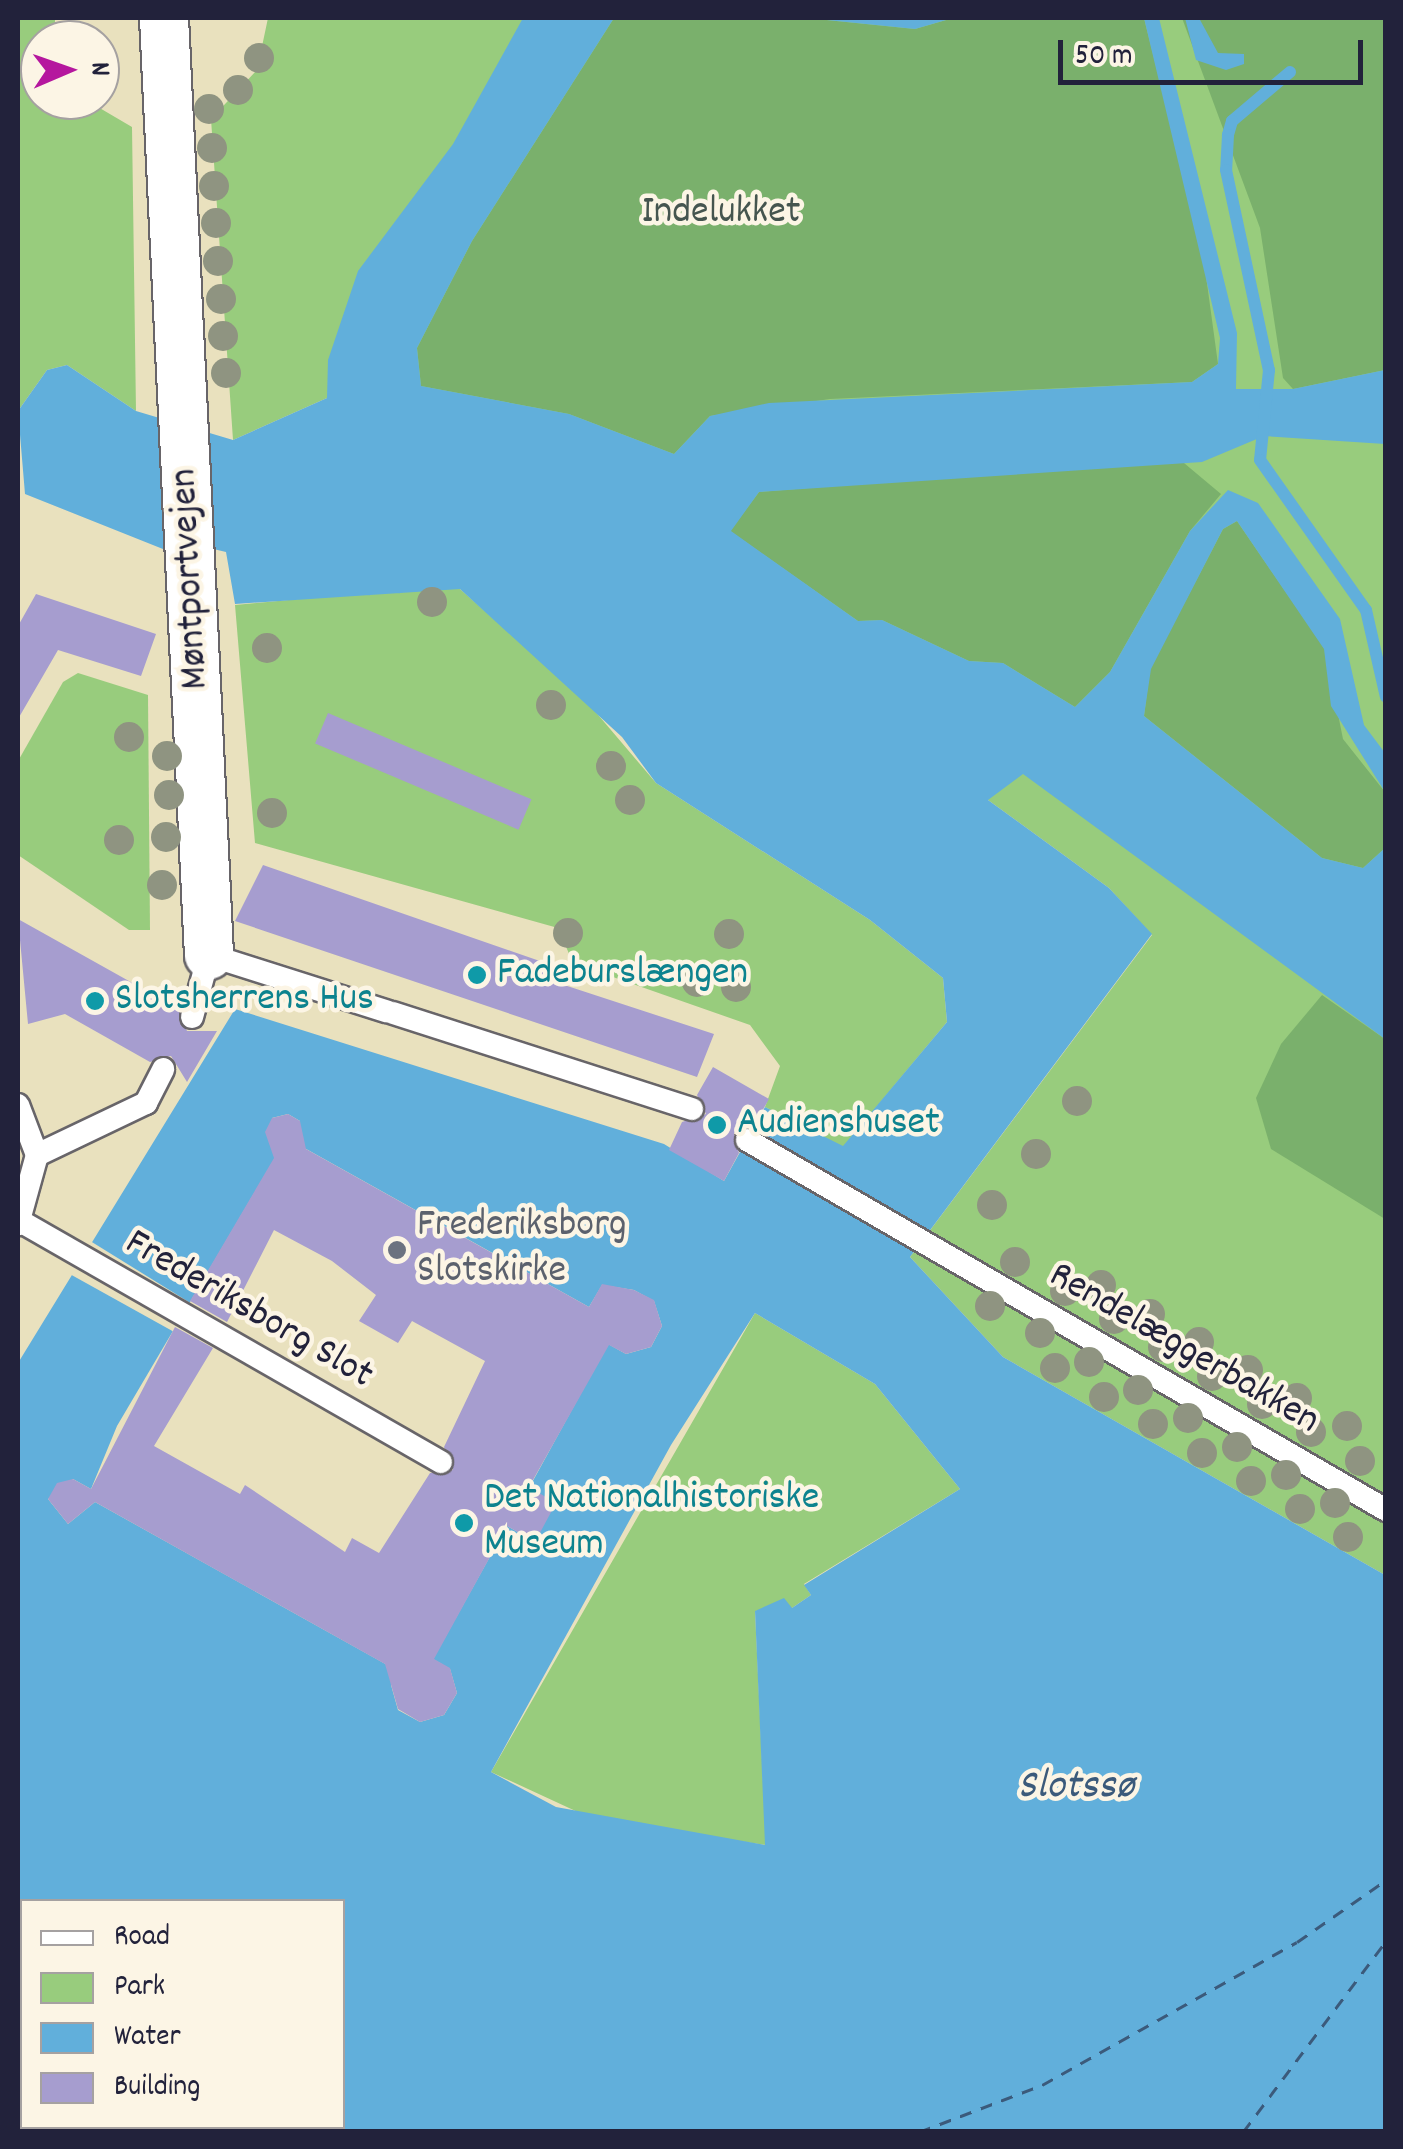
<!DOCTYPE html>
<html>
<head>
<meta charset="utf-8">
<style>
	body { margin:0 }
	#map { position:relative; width:1403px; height:2149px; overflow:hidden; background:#e9e1be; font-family:Dekko,sans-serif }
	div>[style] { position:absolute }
	.green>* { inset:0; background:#98cc7d }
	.forest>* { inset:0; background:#7ab06c }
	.water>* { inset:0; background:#61afdb }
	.pier>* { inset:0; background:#e9e1be }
	.stream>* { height:12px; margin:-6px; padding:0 6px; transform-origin:6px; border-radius:6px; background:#61afdb }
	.ferry>* { height:2.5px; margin-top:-1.25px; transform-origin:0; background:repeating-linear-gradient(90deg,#3b5a7b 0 12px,transparent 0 22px) }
	.building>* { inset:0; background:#a69dcf; transform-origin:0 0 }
	.roads { filter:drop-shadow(2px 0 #686569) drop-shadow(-2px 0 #686569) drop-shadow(0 2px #686569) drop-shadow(0 -2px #686569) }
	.lane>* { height:22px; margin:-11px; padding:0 11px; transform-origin:11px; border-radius:11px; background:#fff }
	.street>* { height:48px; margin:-24px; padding:0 24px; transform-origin:24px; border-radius:24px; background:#fff }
	.trees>* { width:30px; height:30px; margin:-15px; border-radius:50%; background:#8f9481 }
	.dots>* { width:28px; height:28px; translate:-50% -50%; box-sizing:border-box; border:5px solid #fcf5e5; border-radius:50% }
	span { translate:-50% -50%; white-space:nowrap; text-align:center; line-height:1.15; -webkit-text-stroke:9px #fcf5e5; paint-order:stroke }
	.park-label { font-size:40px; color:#45554f }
	.street-label { font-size:40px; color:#22223b }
	.culture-label { font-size:40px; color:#0d838f }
	.left { translate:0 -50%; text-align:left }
	.worship-label { font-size:40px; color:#5b616d }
	.water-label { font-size:42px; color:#3b5a7b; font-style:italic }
	.frame { position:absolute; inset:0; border:20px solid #22223b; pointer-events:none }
	.legend { position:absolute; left:20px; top:1899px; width:325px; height:230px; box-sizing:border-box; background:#fcf5e5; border:2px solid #a5a1a1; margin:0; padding:12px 18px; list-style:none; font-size:30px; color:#22223b }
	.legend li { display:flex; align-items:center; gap:20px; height:50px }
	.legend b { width:50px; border:2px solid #a5a1a1 }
	.north { position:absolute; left:20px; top:20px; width:100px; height:100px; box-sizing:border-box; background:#fcf5e5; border:2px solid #a5a1a1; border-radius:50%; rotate:88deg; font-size:28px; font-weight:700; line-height:40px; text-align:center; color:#22223b }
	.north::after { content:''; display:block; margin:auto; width:35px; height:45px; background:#b5179e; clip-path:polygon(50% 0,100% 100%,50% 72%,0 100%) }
	.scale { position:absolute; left:1058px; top:40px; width:305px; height:45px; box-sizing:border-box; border:5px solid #22223b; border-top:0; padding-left:12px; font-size:30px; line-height:35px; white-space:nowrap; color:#22223b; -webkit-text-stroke:8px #fcf5e5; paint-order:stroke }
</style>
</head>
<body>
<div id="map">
	<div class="green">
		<i style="clip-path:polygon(18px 18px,55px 18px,55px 40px,40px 40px,40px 100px,86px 100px,132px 127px,136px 411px,67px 365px,47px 370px,18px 411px)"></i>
		<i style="clip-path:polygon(268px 18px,1385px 18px,1385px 1575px,1003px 1357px,910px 1257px,1152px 935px,1109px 888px,988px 800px,327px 398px,233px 440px,211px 119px,257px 70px)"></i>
		<i style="clip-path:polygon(437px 586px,460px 589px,588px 703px,656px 783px,870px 920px,943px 978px,947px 1022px,843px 1147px,765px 1107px,780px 1066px,750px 1025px,573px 963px,558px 928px,255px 843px,235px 605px)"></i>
		<i style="clip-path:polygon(78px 673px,148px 695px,150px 930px,129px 930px,18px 855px,18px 761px,63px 682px)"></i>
		<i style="clip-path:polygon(755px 1313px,875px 1384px,960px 1489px,804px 1584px,811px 1595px,792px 1608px,755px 1611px,766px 1845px,595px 1820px,491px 1772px)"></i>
	</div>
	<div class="forest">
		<i style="clip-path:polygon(614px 18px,807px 18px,915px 29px,953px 18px,1144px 18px,1203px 254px,1218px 364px,1192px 382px,830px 399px,710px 416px,674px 454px,569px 414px,421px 386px,417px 348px,472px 241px)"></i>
		<i style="clip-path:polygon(1182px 18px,1385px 18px,1385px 370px,1293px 389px,1283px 378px,1260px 228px)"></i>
		<i style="clip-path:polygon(1178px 458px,1221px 494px,1190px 531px,1110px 672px,1075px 707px,1003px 663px,969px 661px,882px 620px,858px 621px,730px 531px,759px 492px)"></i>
		<i style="clip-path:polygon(1237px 521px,1325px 649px,1343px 739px,1385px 792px,1385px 848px,1363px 868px,1322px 858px,1144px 716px,1150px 669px,1223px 529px)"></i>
		<i style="clip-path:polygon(1322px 995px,1385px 1039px,1385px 1219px,1271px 1149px,1256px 1098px,1281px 1044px)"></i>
	</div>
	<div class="water">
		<i style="clip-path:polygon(evenodd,523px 18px,614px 18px,472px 241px,417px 348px,421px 386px,569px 414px,674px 454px,710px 416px,769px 403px,1192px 382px,1218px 364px,1220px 338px,1144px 18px,1159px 18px,1237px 333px,1236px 389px,1293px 389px,1385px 370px,1385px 444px,1264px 436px,1202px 462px,759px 492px,731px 531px,858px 621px,882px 620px,969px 661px,1003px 663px,1075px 707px,1110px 672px,1190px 531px,1228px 490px,1258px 503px,1340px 619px,1364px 725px,1385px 753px,1385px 792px,1331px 706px,1324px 649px,1237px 521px,1223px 529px,1151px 669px,1144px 716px,1322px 858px,1363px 868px,1385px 848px,1385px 1039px,1023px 774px,988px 800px,1109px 888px,1152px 934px,910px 1257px,1003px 1357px,1385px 1575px,1385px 2131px,18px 2131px,18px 1363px,235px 1009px,664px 1144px,724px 1181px,765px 1107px,843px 1146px,947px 1022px,943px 978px,870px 920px,656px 783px,622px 737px,460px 589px,235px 604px,226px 552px,184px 542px,183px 557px,25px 494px,18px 411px,47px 370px,67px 365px,136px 411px,233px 440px,327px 398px,328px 360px,358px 271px,453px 144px,523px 18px,288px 1114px,300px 1121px,299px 1145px,589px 1307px,602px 1285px,634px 1290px,654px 1301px,662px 1326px,651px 1347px,626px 1354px,608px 1344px,529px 1488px,534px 1541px,507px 1526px,433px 1659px,450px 1669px,457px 1693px,444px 1715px,420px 1722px,398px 1710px,391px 1685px,398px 1671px,95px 1502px,68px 1524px,48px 1499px,73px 1479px,91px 1489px,117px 1426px,279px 1151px,272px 1118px,288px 1114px,523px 18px,755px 1313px,875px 1384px,960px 1489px,804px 1585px,811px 1595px,792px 1608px,784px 1598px,755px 1611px,765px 1845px,556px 1807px,491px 1772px,671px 1445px,755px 1313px,523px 18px,22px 1902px,342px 1902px,342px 2126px,22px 2126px,22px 1902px)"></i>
		<i style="clip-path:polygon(807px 18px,953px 18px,915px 29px)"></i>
		<i style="clip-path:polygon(1185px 18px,1199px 18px,1218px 53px,1244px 54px,1244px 64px,1226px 70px,1196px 60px)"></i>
	</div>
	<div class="pier">
		<i style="clip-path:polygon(87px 1239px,192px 1304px,176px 1333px,68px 1273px)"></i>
	</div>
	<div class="stream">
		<i style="left:1290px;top:72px;width:76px;rotate:139.8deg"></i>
		<i style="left:1232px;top:121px;width:15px;rotate:106deg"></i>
		<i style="left:1228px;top:135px;width:35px;rotate:93deg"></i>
		<i style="left:1226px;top:170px;width:205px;rotate:77.9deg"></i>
		<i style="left:1269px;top:370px;width:90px;rotate:95.7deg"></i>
		<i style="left:1260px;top:460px;width:184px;rotate:54.8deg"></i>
		<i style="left:1366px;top:610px;width:89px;rotate:77.1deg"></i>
	</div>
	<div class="ferry">
		<i style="left:919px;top:2132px;width:132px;rotate:-20.9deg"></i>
		<i style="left:1042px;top:2085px;width:292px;rotate:-29.3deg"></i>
		<i style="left:1297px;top:1942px;width:108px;rotate:-34.9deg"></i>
		<i style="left:1243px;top:2132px;width:239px;rotate:-53.2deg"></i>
	</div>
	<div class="building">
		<i style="clip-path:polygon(36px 594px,156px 634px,141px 676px,58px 650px,18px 719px,18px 626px)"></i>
		<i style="left:328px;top:713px;width:221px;height:33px;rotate:23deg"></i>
		<i style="clip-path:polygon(263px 865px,560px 968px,555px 982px,714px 1034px,697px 1077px,235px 921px)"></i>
		<i style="clip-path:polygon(18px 919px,179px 1009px,187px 1031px,217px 1031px,187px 1082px,171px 1056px,150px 1062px,65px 1014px,28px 1024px)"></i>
		<i style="clip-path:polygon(713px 1067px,769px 1099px,753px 1127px,734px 1133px,739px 1153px,724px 1181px,669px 1150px,682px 1122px,706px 1114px,697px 1095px)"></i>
		<i style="clip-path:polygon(288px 1114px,300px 1121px,306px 1149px,589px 1307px,602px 1284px,634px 1290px,654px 1300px,662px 1326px,651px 1347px,626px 1354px,609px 1345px,529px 1487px,556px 1503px,535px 1542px,507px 1526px,434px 1659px,450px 1668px,457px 1693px,444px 1715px,420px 1722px,398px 1709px,385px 1664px,95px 1502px,68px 1524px,48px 1499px,57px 1483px,73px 1479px,91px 1489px,175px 1327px,213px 1348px,154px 1446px,240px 1494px,245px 1485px,345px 1552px,352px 1538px,379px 1553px,430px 1473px,453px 1470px,444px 1447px,485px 1361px,412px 1321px,398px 1343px,359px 1321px,376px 1295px,332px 1261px,274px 1230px,227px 1322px,190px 1301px,274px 1158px,265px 1132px,272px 1118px)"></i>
	</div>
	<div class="roads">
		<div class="lane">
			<i style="left:393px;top:1013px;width:314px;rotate:17.8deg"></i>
			<i style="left:192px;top:1017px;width:64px;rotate:-74.7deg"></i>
			<i style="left:209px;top:955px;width:186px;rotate:17.6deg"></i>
			<i style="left:18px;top:1105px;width:53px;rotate:69.2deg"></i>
			<i style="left:37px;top:1155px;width:72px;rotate:105.4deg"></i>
			<i style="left:747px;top:1140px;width:738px;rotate:30.07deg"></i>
			<i style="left:37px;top:1155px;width:121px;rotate:-25.5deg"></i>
			<i style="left:146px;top:1103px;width:38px;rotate:-63deg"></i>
			<i style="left:20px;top:1221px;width:485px;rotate:29.8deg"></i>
		</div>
		<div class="street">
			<i style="left:164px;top:18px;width:938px;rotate:87.25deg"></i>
		</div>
	</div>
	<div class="trees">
		<i style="left:259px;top:58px"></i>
		<i style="left:238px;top:90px"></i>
		<i style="left:209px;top:109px"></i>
		<i style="left:212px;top:148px"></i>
		<i style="left:214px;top:186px"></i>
		<i style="left:216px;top:223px"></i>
		<i style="left:218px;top:261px"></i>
		<i style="left:221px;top:299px"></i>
		<i style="left:223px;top:336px"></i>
		<i style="left:226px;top:373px"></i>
		<i style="left:432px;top:602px"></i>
		<i style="left:267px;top:648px"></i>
		<i style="left:551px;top:705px"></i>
		<i style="left:129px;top:737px"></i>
		<i style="left:167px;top:756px"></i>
		<i style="left:611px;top:766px"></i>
		<i style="left:169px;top:795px"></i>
		<i style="left:630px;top:800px"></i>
		<i style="left:272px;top:813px"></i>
		<i style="left:166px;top:837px"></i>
		<i style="left:119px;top:840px"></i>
		<i style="left:162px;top:885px"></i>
		<i style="left:568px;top:933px"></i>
		<i style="left:729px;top:934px"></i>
		<i style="left:697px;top:982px"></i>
		<i style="left:736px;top:987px"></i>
		<i style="left:1077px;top:1101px"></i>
		<i style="left:1036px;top:1154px"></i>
		<i style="left:992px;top:1205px"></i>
		<i style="left:1015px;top:1262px"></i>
		<i style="left:1101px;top:1285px"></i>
		<i style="left:1065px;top:1291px"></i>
		<i style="left:990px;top:1306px"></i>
		<i style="left:1150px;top:1314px"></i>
		<i style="left:1114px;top:1319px"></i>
		<i style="left:1040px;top:1333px"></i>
		<i style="left:1199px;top:1342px"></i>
		<i style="left:1163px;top:1347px"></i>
		<i style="left:1089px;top:1362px"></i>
		<i style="left:1055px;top:1368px"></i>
		<i style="left:1248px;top:1370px"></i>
		<i style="left:1212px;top:1376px"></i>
		<i style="left:1138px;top:1390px"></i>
		<i style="left:1104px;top:1397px"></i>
		<i style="left:1297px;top:1398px"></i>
		<i style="left:1262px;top:1404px"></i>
		<i style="left:1188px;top:1418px"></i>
		<i style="left:1153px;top:1424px"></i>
		<i style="left:1347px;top:1426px"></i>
		<i style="left:1311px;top:1432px"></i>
		<i style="left:1237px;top:1447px"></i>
		<i style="left:1202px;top:1453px"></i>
		<i style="left:1360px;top:1461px"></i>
		<i style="left:1286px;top:1475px"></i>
		<i style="left:1251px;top:1481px"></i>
		<i style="left:1335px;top:1503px"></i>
		<i style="left:1300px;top:1509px"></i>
		<i style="left:1348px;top:1537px"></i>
	</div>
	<div class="dots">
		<i style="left:477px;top:975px;background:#0f9aa8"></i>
		<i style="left:95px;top:1001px;background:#0f9aa8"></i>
		<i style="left:717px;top:1125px;background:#0f9aa8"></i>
		<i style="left:397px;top:1250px;background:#6b7280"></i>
		<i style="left:464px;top:1523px;background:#0f9aa8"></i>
	</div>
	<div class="park-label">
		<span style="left:721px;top:214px">Indelukket</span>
	</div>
	<div class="street-label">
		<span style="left:192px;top:579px;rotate:-93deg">Møntportvejen</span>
		<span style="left:248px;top:1311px;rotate:30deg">Frederiksborg Slot</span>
		<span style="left:1183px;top:1350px;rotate:30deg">Rendelæggerbakken</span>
	</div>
	<div class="culture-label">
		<span class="left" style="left:497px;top:975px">Fadeburslængen</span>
		<span class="left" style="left:115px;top:1001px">Slotsherrens Hus</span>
		<span class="left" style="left:737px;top:1125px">Audienshuset</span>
		<span class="left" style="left:484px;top:1523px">Det Nationalhistoriske<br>Museum</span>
	</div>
	<div class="worship-label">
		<span class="left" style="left:417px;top:1250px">Frederiksborg<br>Slotskirke</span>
	</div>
	<div class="water-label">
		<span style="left:1076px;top:1788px">Slotssø</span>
	</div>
	<div class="frame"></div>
	<ul class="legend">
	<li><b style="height:12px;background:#fff"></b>Road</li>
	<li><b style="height:28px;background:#98cc7d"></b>Park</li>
	<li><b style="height:28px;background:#61afdb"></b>Water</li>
	<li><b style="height:28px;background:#a69dcf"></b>Building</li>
	</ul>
	<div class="north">N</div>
	<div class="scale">50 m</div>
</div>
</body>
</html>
